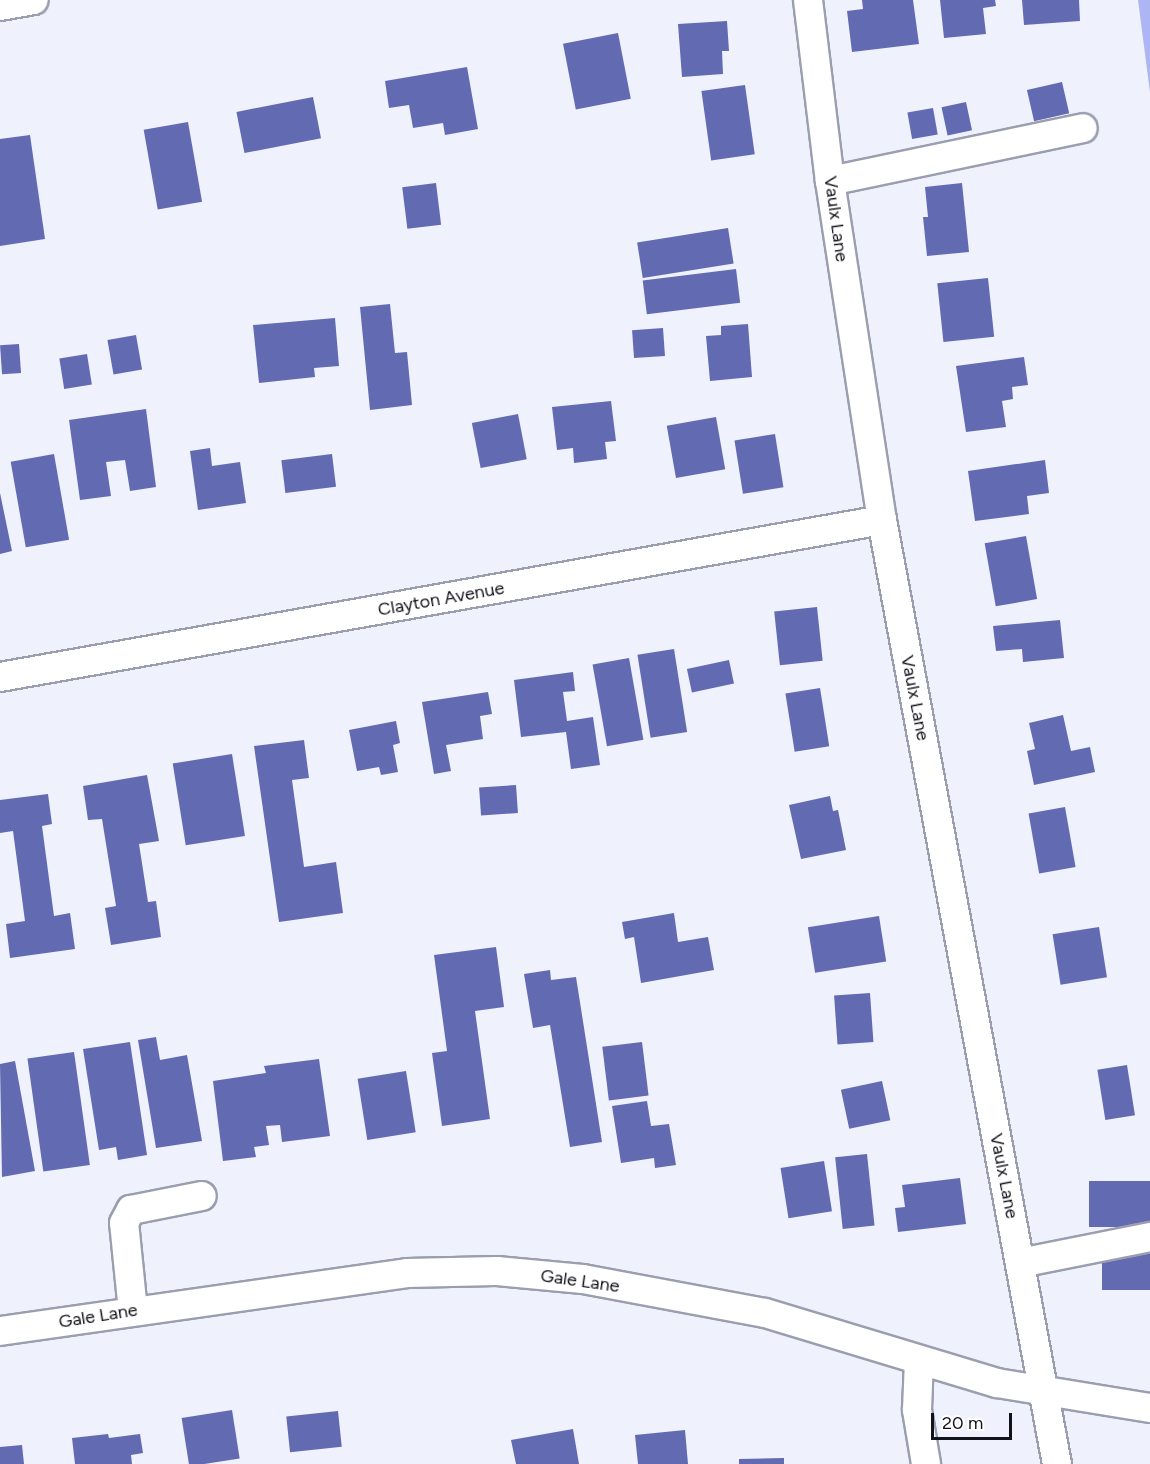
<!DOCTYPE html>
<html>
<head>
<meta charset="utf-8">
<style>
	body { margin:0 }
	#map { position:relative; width:1150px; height:1464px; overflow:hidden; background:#eff1fd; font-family:Figtree,sans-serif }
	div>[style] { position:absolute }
	.forest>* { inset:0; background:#acb6f4 }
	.building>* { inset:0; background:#626ab2; transform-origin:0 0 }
	.roads { filter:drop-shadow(2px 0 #9a9eaf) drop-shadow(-2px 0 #9a9eaf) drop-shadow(0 2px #9a9eaf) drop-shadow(0 -2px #9a9eaf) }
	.minor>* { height:28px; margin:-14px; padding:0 14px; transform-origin:14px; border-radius:14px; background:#fff }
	span { translate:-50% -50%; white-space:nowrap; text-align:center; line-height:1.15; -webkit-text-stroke:4.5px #fff; paint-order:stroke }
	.street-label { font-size:18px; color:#12131a }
	.scale { position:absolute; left:931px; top:1413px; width:81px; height:27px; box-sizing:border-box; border:3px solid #12131a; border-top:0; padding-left:8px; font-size:18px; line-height:21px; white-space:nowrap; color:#12131a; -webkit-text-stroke:4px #fff; paint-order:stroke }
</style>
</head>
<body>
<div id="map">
	<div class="forest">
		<i style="clip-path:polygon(1138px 0,1150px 0,1150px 92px)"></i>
	</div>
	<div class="building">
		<i style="clip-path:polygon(862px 0,913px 0,919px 44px,852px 52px,847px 11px,863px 9px)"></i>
		<i style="clip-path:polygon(940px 0,995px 0,996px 6px,983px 8px,986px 34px,944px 38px)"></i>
		<i style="clip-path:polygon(1022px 0,1079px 0,1080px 21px,1024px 25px)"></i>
		<i style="clip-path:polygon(727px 21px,729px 51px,722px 51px,723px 74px,682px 77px,678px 24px)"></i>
		<i style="left:618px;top:33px;width:67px;height:56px;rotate:79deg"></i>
		<i style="clip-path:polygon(467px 67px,478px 129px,445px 135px,443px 123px,413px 128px,409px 105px,389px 108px,385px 81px)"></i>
		<i style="left:1062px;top:82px;width:32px;height:36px;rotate:77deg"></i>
		<i style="left:745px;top:85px;width:70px;height:44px;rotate:82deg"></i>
		<i style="left:313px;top:97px;width:42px;height:78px;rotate:79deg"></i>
		<i style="left:966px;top:102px;width:29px;height:25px;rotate:78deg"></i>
		<i style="left:933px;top:108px;width:27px;height:26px;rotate:80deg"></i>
		<i style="left:188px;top:122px;width:81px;height:45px;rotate:80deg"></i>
		<i style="clip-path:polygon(30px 135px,45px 239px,0 246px,0 139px)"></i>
		<i style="left:436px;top:183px;width:42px;height:34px;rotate:83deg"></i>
		<i style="clip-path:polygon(962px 183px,969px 252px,927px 256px,923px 217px,928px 217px,925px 187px)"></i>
		<i style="left:728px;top:228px;width:36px;height:92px;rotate:81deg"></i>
		<i style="left:736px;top:269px;width:34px;height:94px;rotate:83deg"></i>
		<i style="left:988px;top:278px;width:59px;height:51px;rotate:84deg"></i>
		<i style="clip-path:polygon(390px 304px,395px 353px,407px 352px,412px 405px,370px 410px,360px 307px)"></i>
		<i style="clip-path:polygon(335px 318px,339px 366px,314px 368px,315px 377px,259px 383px,253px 325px)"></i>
		<i style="clip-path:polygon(748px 324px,752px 377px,710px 381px,706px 336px,721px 335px,721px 326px)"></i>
		<i style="left:663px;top:328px;width:28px;height:31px;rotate:86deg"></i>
		<i style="left:136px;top:335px;width:35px;height:29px;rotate:80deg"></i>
		<i style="left:19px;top:344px;width:29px;height:19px;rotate:86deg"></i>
		<i style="left:87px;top:354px;width:31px;height:28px;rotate:81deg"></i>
		<i style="clip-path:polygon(1024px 357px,1028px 385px,1012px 387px,1013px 399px,1002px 401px,1006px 427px,966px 432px,956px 366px)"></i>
		<i style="clip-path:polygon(611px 401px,616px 441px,605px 442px,607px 459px,574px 463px,573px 448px,557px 450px,552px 407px)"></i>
		<i style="clip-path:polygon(146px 409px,156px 487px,130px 491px,125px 460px,106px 462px,111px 496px,80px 500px,69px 420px)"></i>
		<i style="left:518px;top:414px;width:46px;height:47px;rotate:79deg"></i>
		<i style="left:716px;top:417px;width:53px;height:50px;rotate:80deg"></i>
		<i style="left:775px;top:434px;width:54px;height:41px;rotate:81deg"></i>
		<i style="clip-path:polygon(210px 448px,212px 466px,240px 462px,246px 503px,198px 510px,190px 451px)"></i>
		<i style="left:54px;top:454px;width:87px;height:44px;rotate:80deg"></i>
		<i style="left:332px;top:454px;width:33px;height:51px;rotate:83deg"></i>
		<i style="clip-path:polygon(1045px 460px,1049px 493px,1027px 496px,1029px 514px,975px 521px,968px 471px)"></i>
		<i style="clip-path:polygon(0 493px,12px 551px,0 554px)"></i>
		<i style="left:1026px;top:536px;width:64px;height:42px;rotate:80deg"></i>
		<i style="left:817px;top:607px;width:54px;height:43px;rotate:84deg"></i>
		<i style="clip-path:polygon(1060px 620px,1064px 658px,1023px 662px,1022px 649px,996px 651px,993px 626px)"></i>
		<i style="left:674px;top:649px;width:84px;height:37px;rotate:81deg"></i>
		<i style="left:629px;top:658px;width:83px;height:37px;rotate:80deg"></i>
		<i style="left:729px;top:660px;width:24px;height:43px;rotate:78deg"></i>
		<i style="clip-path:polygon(573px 672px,575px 691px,563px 692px,567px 721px,593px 717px,600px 765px,571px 769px,566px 732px,521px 737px,514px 680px)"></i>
		<i style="left:820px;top:688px;width:59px;height:35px;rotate:81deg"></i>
		<i style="clip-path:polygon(488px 692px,492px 714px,480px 716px,483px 739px,446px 745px,451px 771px,434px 774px,422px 702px)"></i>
		<i style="clip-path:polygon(1063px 715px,1071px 751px,1090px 747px,1095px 772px,1034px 785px,1027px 751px,1035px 749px,1029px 723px)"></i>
		<i style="clip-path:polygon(396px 721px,400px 743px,393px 745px,398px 772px,381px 775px,379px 767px,357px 771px,349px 730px)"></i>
		<i style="clip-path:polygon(304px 740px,309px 778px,292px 780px,304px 867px,336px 862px,343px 913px,279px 922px,254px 746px)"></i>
		<i style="left:232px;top:754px;width:83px;height:60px;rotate:81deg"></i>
		<i style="clip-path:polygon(147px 775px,159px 841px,139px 844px,148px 902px,156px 901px,161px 937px,111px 945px,105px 908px,116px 906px,102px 819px,88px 820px,83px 786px)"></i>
		<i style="left:516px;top:785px;width:28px;height:37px;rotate:86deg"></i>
		<i style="clip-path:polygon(48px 794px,52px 824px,42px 826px,54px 916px,70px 913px,75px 949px,10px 958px,6px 924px,25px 921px,13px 831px,0 833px,0 800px)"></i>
		<i style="clip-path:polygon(830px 796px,833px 811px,838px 810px,846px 850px,801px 859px,789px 805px)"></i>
		<i style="left:1065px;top:807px;width:61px;height:37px;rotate:80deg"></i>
		<i style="clip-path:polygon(674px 913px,678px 942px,708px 937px,714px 970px,641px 983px,634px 937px,625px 939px,622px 922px)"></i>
		<i style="left:879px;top:916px;width:46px;height:72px;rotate:81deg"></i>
		<i style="left:1099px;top:927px;width:51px;height:47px;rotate:81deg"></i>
		<i style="clip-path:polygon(496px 947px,504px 1007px,475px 1011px,490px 1119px,442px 1126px,432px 1053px,447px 1051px,434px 955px)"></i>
		<i style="clip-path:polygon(550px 970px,551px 980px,576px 977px,602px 1142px,570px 1147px,550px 1025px,533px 1028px,524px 974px)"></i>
		<i style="left:870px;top:993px;width:49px;height:36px;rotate:86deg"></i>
		<i style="clip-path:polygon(156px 1037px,160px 1060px,187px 1055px,202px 1141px,156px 1148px,138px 1040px)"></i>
		<i style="clip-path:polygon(130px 1042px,147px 1155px,118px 1160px,116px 1147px,99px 1150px,83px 1049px)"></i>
		<i style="left:642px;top:1042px;width:54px;height:40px;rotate:83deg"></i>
		<i style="left:74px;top:1052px;width:114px;height:47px;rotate:82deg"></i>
		<i style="clip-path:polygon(319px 1059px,330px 1136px,282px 1142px,280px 1125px,266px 1126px,269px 1145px,254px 1147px,256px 1157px,223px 1161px,213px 1081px,266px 1073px,264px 1066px)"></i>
		<i style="clip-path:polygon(15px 1061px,35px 1171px,2px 1177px,0 1064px)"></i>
		<i style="left:1127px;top:1065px;width:51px;height:30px;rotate:81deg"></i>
		<i style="left:406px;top:1071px;width:62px;height:49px;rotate:81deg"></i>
		<i style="left:882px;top:1081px;width:40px;height:42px;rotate:78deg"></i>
		<i style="clip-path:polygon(647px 1101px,651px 1126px,669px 1124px,676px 1165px,655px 1168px,654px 1158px,621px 1163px,612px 1106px)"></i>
		<i style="left:867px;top:1154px;width:72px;height:32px;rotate:84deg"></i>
		<i style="left:824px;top:1161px;width:51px;height:44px;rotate:81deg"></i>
		<i style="clip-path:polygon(960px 1178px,966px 1224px,898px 1232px,895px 1208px,905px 1207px,902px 1185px)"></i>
		<i style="left:1150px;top:1181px;width:46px;height:61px;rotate:90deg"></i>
		<i style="left:1150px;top:1254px;width:36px;height:48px;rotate:90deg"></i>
		<i style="left:232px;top:1410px;width:49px;height:51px;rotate:81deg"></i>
		<i style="left:338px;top:1411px;width:36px;height:52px;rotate:84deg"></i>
		<i style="clip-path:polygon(573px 1429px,579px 1464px,516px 1464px,511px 1440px)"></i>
		<i style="clip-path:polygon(685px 1430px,688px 1464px,638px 1464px,635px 1435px)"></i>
		<i style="clip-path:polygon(108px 1434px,109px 1438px,140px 1434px,143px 1453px,131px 1455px,132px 1464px,75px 1464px,72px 1438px)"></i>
		<i style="clip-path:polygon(22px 1445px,24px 1464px,0 1464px,0 1447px)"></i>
		<i style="clip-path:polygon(784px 1458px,784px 1464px,739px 1464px,739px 1459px)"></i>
	</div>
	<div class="roads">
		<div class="minor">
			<i style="left:808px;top:0;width:182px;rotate:83.1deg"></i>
			<i style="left:830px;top:181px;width:343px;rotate:81.3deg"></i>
			<i style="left:882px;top:520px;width:960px;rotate:79.5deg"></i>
			<i style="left:0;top:6px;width:34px;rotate:-10deg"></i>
			<i style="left:830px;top:181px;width:258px;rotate:-11.8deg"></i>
			<i style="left:0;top:677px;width:896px;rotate:-10.09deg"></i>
			<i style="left:1020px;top:1263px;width:133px;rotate:-11.3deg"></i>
			<i style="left:133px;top:1311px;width:88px;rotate:-95.8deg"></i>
			<i style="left:124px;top:1223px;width:15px;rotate:-62deg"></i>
			<i style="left:131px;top:1210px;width:72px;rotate:-11.2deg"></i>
			<i style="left:0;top:1331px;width:411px;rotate:-8.1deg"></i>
			<i style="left:407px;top:1273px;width:90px;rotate:-1.3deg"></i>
			<i style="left:497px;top:1271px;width:86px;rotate:5.3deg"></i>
			<i style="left:583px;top:1279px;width:185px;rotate:10.6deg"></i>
			<i style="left:765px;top:1313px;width:242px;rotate:16.8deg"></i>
			<i style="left:997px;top:1383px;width:155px;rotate:9.3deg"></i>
			<i style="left:919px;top:1360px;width:50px;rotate:92.3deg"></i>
			<i style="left:917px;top:1410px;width:55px;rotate:80.5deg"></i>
		</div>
	</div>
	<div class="street-label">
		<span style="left:836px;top:219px;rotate:82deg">Vaulx Lane</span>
		<span style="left:441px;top:599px;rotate:-10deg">Clayton Avenue</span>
		<span style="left:915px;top:698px;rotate:79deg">Vaulx Lane</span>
		<span style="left:1004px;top:1176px;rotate:79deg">Vaulx Lane</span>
		<span style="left:580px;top:1281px;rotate:8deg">Gale Lane</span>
		<span style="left:98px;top:1316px;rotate:-9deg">Gale Lane</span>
	</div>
	<div class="scale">20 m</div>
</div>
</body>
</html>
